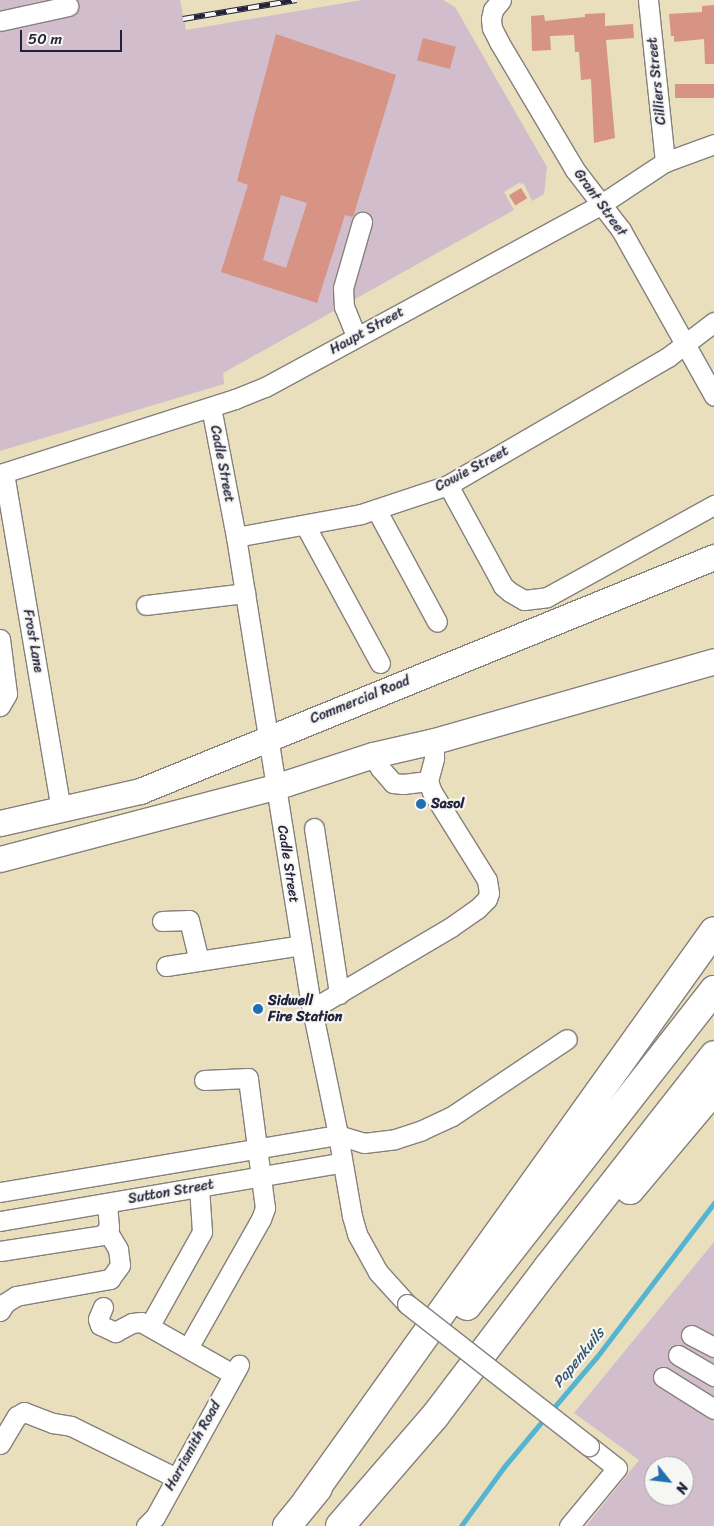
<!DOCTYPE html>
<html>
<head>
<meta charset="utf-8">
<style>
	body { margin:0 }
	#map { position:relative; width:714px; height:1526px; overflow:hidden; background:#e9dfbc; font-family:Sriracha,sans-serif }
	div>[style] { position:absolute }
	.industrial>* { inset:0; background:#d1bdcb }
	.stream>* { height:4.5px; margin:-2.25px; padding:0 2.25px; transform-origin:2.25px; border-radius:2.25px; background:#54b5d2 }
	.building>* { inset:0; background:#d79383; transform-origin:0 0 }
	.roads { filter:drop-shadow(1px 0 #86807c) drop-shadow(-1px 0 #86807c) drop-shadow(0 1px #86807c) drop-shadow(0 -1px #86807c) }
	.minor>* { height:19px; margin:-9.5px; padding:0 9.5px; transform-origin:9.5px; border-radius:9.5px; background:#fff }
	.major>* { height:25px; margin:-12.5px; padding:0 12.5px; transform-origin:12.5px; border-radius:12.5px; background:#fff }
	.highway>* { height:28px; margin:-14px; padding:0 14px; transform-origin:14px; border-radius:14px; background:#fff }
	.rail>* { height:5.5px; margin-top:-2.75px; transform-origin:0; background:repeating-linear-gradient(90deg,#f6f6f2 0 11px,#22223b 0 22px); box-sizing:border-box; border-block:1px solid #22223b }
	.bridges { filter:drop-shadow(1px 0 #86807c) drop-shadow(-1px 0 #86807c) drop-shadow(0 1px #86807c) drop-shadow(0 -1px #86807c) }
	.minor-bridge>* { height:19px; margin:-9.5px; padding:0 9.5px; transform-origin:9.5px; border-radius:9.5px; background:#fff }
	.dots>* { width:14px; height:14px; translate:-50% -50%; box-sizing:border-box; border:2px solid #f6f6f2; border-radius:50% }
	span { translate:-50% -50%; white-space:nowrap; text-align:center; line-height:1.15; -webkit-text-stroke:4.5px #f6f6f2; paint-order:stroke }
	.street-label { font-size:14px; color:#22223b }
	.poi-label { font-size:14px; color:#22223b; font-weight:700 }
	.left { translate:0 -50%; text-align:left }
	.water-label { font-size:15px; color:#345570; font-style:italic }
	.north { position:absolute; left:644px; top:1456px; width:50px; height:50px; box-sizing:border-box; background:#f6f6f2; border:1px solid #a1a1a9; border-radius:50%; rotate:119deg; font-size:14px; font-weight:700; line-height:20px; text-align:center; color:#22223b }
	.north::after { content:''; display:block; margin:auto; width:18px; height:22px; background:#1f6fb2; clip-path:polygon(50% 0,100% 100%,50% 72%,0 100%) }
	.scale { position:absolute; left:20px; top:30px; width:102px; height:22px; box-sizing:border-box; border:2px solid #22223b; border-top:0; padding-left:6px; font-size:15px; line-height:18px; white-space:nowrap; color:#22223b; -webkit-text-stroke:4px #f6f6f2; paint-order:stroke }
</style>
</head>
<body>
<div id="map">
	<div class="industrial">
		<i style="clip-path:polygon(0 0,180px 0,186px 30px,362px 0,443px 0,455px 7px,547px 167px,544px 194px,532px 201px,524px 184px,519px 183px,504px 192px,514px 210px,223px 373px,224px 384px,0 451px)"></i>
		<i style="clip-path:polygon(evenodd,714px 1242px,714px 1526px,586px 1526px,639px 1460px,574px 1413px,714px 1242px,654px 1466px,684px 1466px,684px 1496px,654px 1496px,654px 1466px)"></i>
	</div>
	<div class="stream">
		<i style="left:551px;top:1411px;width:70px;rotate:-49.7deg"></i>
		<i style="left:596px;top:1358px;width:195px;rotate:-52.7deg"></i>
		<i style="left:461px;top:1526px;width:73px;rotate:-53.9deg"></i>
		<i style="left:504px;top:1467px;width:64px;rotate:-50.1deg"></i>
	</div>
	<div class="building">
		<i style="clip-path:polygon(714px 5px,714px 64px,705px 64px,704px 39px,674px 42px,674px 36px,671px 36px,669px 14px,702px 12px,702px 6px)"></i>
		<i style="clip-path:polygon(605px 13px,605px 26px,633px 24px,634px 38px,606px 40px,615px 138px,594px 143px,591px 79px,581px 80px,579px 52px,575px 52px,574px 35px,550px 36px,551px 50px,532px 51px,531px 16px,544px 15px,545px 21px,585px 17px,585px 14px)"></i>
		<i style="clip-path:polygon(evenodd,276px 34px,396px 75px,354px 214px,352px 217px,345px 215px,317px 303px,221px 272px,248px 185px,237px 181px,276px 34px,281px 195px,307px 203px,286px 268px,263px 260px,281px 195px)"></i>
		<i style="left:423px;top:38px;width:34px;height:23px;rotate:15deg"></i>
		<i style="left:714px;top:84px;width:14px;height:39px;rotate:90deg"></i>
		<i style="left:521px;top:188px;width:12px;height:14px;rotate:59deg"></i>
	</div>
	<div class="roads">
		<div class="minor">
			<i style="left:501px;top:0;width:13px;rotate:129deg"></i>
			<i style="left:493px;top:10px;width:9px;rotate:103deg"></i>
			<i style="left:491px;top:19px;width:9px;rotate:84deg"></i>
			<i style="left:492px;top:28px;width:16px;rotate:63deg"></i>
			<i style="left:499px;top:42px;width:149px;rotate:59.3deg"></i>
			<i style="left:575px;top:170px;width:76px;rotate:52.5deg"></i>
			<i style="left:621px;top:230px;width:190px;rotate:60.7deg"></i>
			<i style="left:648px;top:0;width:163px;rotate:84deg"></i>
			<i style="left:0;top:21px;width:70px;rotate:-12.4deg"></i>
			<i style="left:356px;top:336px;width:31px;rotate:-112deg"></i>
			<i style="left:344px;top:307px;width:19px;rotate:-93deg"></i>
			<i style="left:343px;top:288px;width:69px;rotate:-73.9deg"></i>
			<i style="left:211px;top:407px;width:132px;rotate:79.1deg"></i>
			<i style="left:236px;top:537px;width:478px;rotate:80.9deg"></i>
			<i style="left:312px;top:1009px;width:129px;rotate:78.3deg"></i>
			<i style="left:338px;top:1135px;width:82px;rotate:80.2deg"></i>
			<i style="left:352px;top:1216px;width:19px;rotate:74deg"></i>
			<i style="left:357px;top:1234px;width:43px;rotate:61.1deg"></i>
			<i style="left:378px;top:1272px;width:43px;rotate:47.8deg"></i>
			<i style="left:4px;top:473px;width:341px;rotate:80.4deg"></i>
			<i style="left:0;top:474px;width:247px;rotate:-17.7deg"></i>
			<i style="left:235px;top:399px;width:32px;rotate:-22deg"></i>
			<i style="left:265px;top:387px;width:381px;rotate:-28.5deg"></i>
			<i style="left:600px;top:205px;width:78px;rotate:-33.5deg"></i>
			<i style="left:665px;top:162px;width:52px;rotate:-20.2deg"></i>
			<i style="left:448px;top:485px;width:115px;rotate:61.4deg"></i>
			<i style="left:503px;top:586px;width:9px;rotate:41deg"></i>
			<i style="left:510px;top:592px;width:16px;rotate:30deg"></i>
			<i style="left:524px;top:600px;width:23px;rotate:-7deg"></i>
			<i style="left:547px;top:597px;width:191px;rotate:-28.9deg"></i>
			<i style="left:376px;top:509px;width:128px;rotate:61.6deg"></i>
			<i style="left:305px;top:525px;width:157px;rotate:61.5deg"></i>
			<i style="left:236px;top:537px;width:127px;rotate:-10.4deg"></i>
			<i style="left:361px;top:514px;width:92px;rotate:-18.4deg"></i>
			<i style="left:448px;top:485px;width:255px;rotate:-30.2deg"></i>
			<i style="left:668px;top:357px;width:58px;rotate:-37.3deg"></i>
			<i style="left:146px;top:605px;width:100px;rotate:-6.9deg"></i>
			<i style="left:0;top:639px;width:55px;rotate:82.7deg"></i>
			<i style="left:7px;top:694px;width:14px;rotate:120deg"></i>
			<i style="left:373px;top:755px;width:15px;rotate:62deg"></i>
			<i style="left:380px;top:768px;width:20px;rotate:49deg"></i>
			<i style="left:393px;top:783px;width:10px;rotate:6deg"></i>
			<i style="left:403px;top:784px;width:25px;rotate:-7deg"></i>
			<i style="left:314px;top:828px;width:168px;rotate:81.4deg"></i>
			<i style="left:162px;top:921px;width:27px;rotate:-2deg"></i>
			<i style="left:189px;top:920px;width:42px;rotate:76.3deg"></i>
			<i style="left:166px;top:966px;width:137px;rotate:-8.8deg"></i>
			<i style="left:312px;top:1009px;width:161px;rotate:-30.5deg"></i>
			<i style="left:451px;top:927px;width:32px;rotate:-35deg"></i>
			<i style="left:477px;top:909px;width:14px;rotate:-45deg"></i>
			<i style="left:487px;top:899px;width:6px;rotate:-72deg"></i>
			<i style="left:489px;top:893px;width:13px;rotate:-99deg"></i>
			<i style="left:487px;top:880px;width:104px;rotate:-122deg"></i>
			<i style="left:432px;top:792px;width:12px;rotate:-110deg"></i>
			<i style="left:428px;top:781px;width:24px;rotate:-75deg"></i>
			<i style="left:434px;top:758px;width:17px;rotate:-90deg"></i>
			<i style="left:0;top:1192px;width:343px;rotate:-9.6deg"></i>
			<i style="left:338px;top:1135px;width:27px;rotate:17deg"></i>
			<i style="left:364px;top:1143px;width:31px;rotate:-7deg"></i>
			<i style="left:395px;top:1139px;width:28px;rotate:-18deg"></i>
			<i style="left:422px;top:1130px;width:33px;rotate:-25deg"></i>
			<i style="left:452px;top:1116px;width:138px;rotate:-33.8deg"></i>
			<i style="left:0;top:1221px;width:346px;rotate:-9.7deg"></i>
			<i style="left:0;top:1251px;width:104px;rotate:-8.8deg"></i>
			<i style="left:103px;top:1235px;width:10px;rotate:-53deg"></i>
			<i style="left:109px;top:1227px;width:24px;rotate:-95deg"></i>
			<i style="left:103px;top:1307px;width:13px;rotate:113deg"></i>
			<i style="left:98px;top:1319px;width:6px;rotate:72deg"></i>
			<i style="left:100px;top:1325px;width:17px;rotate:25deg"></i>
			<i style="left:115px;top:1332px;width:19px;rotate:-28deg"></i>
			<i style="left:132px;top:1323px;width:9px;rotate:-6deg"></i>
			<i style="left:141px;top:1322px;width:106px;rotate:29.5deg"></i>
			<i style="left:0;top:1311px;width:9px;rotate:-58deg"></i>
			<i style="left:5px;top:1303px;width:13px;rotate:-32deg"></i>
			<i style="left:16px;top:1296px;width:96px;rotate:-10.3deg"></i>
			<i style="left:110px;top:1279px;width:17px;rotate:-54deg"></i>
			<i style="left:120px;top:1265px;width:16px;rotate:-97deg"></i>
			<i style="left:118px;top:1249px;width:21px;rotate:-121deg"></i>
			<i style="left:150px;top:1325px;width:107px;rotate:-60.8deg"></i>
			<i style="left:202px;top:1232px;width:45px;rotate:-93.8deg"></i>
			<i style="left:691px;top:1335px;width:26px;rotate:28deg"></i>
			<i style="left:188px;top:1348px;width:148px;rotate:-60.5deg"></i>
			<i style="left:261px;top:1219px;width:12px;rotate:-70deg"></i>
			<i style="left:265px;top:1208px;width:131px;rotate:-97.5deg"></i>
			<i style="left:248px;top:1078px;width:44px;rotate:177.4deg"></i>
			<i style="left:678px;top:1355px;width:42px;rotate:30.3deg"></i>
			<i style="left:663px;top:1377px;width:60px;rotate:32.1deg"></i>
			<i style="left:0;top:1444px;width:33px;rotate:-59deg"></i>
			<i style="left:17px;top:1416px;width:8px;rotate:-30deg"></i>
			<i style="left:24px;top:1412px;width:31px;rotate:21deg"></i>
			<i style="left:53px;top:1423px;width:18px;rotate:9deg"></i>
			<i style="left:71px;top:1426px;width:117px;rotate:26.3deg"></i>
			<i style="left:146px;top:1526px;width:13px;rotate:-45deg"></i>
			<i style="left:155px;top:1517px;width:174px;rotate:-61.1deg"></i>
			<i style="left:569px;top:1526px;width:75px;rotate:-50.4deg"></i>
			<i style="left:617px;top:1468px;width:36px;rotate:-142deg"></i>
		</div>
		<div class="major">
			<i style="left:0;top:823px;width:144px;rotate:-12.9deg"></i>
			<i style="left:140px;top:791px;width:620px;rotate:-22.18deg"></i>
			<i style="left:0;top:859px;width:284px;rotate:-14.7deg"></i>
			<i style="left:275px;top:787px;width:103px;rotate:-18.1deg"></i>
			<i style="left:373px;top:755px;width:63px;rotate:-12.9deg"></i>
			<i style="left:434px;top:741px;width:291px;rotate:-15.9deg"></i>
		</div>
		<div class="highway">
			<i style="left:630px;top:1190px;width:131px;rotate:-50deg"></i>
			<i style="left:467px;top:1306px;width:401px;rotate:-52deg"></i>
			<i style="left:307px;top:1501px;width:700px;rotate:-54.47deg"></i>
			<i style="left:287px;top:1526px;width:49px;rotate:-50.8deg"></i>
			<i style="left:340px;top:1526px;width:145px;rotate:-49.2deg"></i>
			<i style="left:435px;top:1416px;width:187px;rotate:-52.8deg"></i>
			<i style="left:548px;top:1267px;width:269px;rotate:-51.9deg"></i>
		</div>
	</div>
	<div class="rail">
		<i style="left:183px;top:19px;width:115px;rotate:-9.5deg"></i>
	</div>
	<div class="bridges">
		<div class="minor-bridge">
			<i style="left:407px;top:1304px;width:231px;rotate:38deg"></i>
		</div>
	</div>
	<div class="dots">
		<i style="left:421px;top:804px;background:#1f6fb2"></i>
		<i style="left:258px;top:1009px;background:#1f6fb2"></i>
	</div>
	<div class="street-label">
		<span style="left:657px;top:81px;rotate:-96deg">Cilliers Street</span>
		<span style="left:600px;top:203px;rotate:54deg">Grant Street</span>
		<span style="left:367px;top:331px;rotate:-29deg">Haupt Street</span>
		<span style="left:222px;top:464px;rotate:79deg">Cadle Street</span>
		<span style="left:472px;top:469px;rotate:-28deg">Cowie Street</span>
		<span style="left:33px;top:641px;rotate:80deg">Frost Lane</span>
		<span style="left:360px;top:700px;rotate:-22deg">Commercial Road</span>
		<span style="left:288px;top:864px;rotate:81deg">Cadle Street</span>
		<span style="left:171px;top:1192px;rotate:-10deg">Sutton Street</span>
		<span style="left:193px;top:1446px;rotate:-61deg">Harrismith Road</span>
	</div>
	<div class="poi-label">
		<span class="left" style="left:431px;top:804px">Sasol</span>
		<span class="left" style="left:268px;top:1009px">Sidwell<br>Fire Station</span>
	</div>
	<div class="water-label">
		<span style="left:579px;top:1358px;rotate:-51deg">Papenkuils</span>
	</div>
	<div class="north">N</div>
	<div class="scale">50 m</div>
</div>
</body>
</html>
